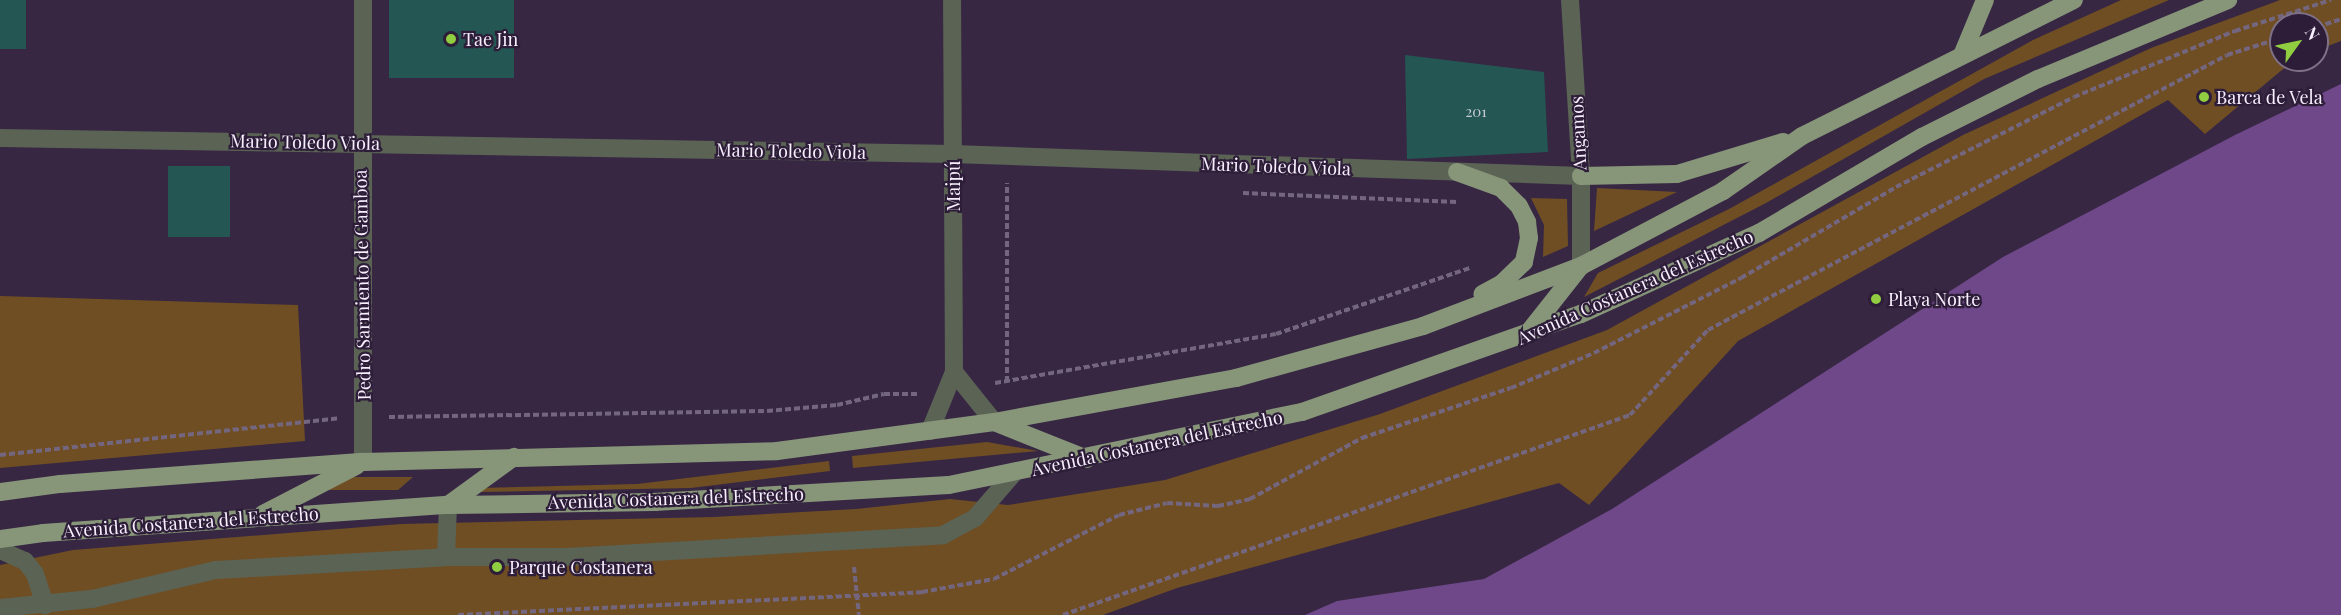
<!DOCTYPE html>
<html>
<head>
<meta charset="utf-8">
<style>
	body { margin:0 }
	#map { position:relative; width:2341px; height:615px; overflow:hidden; background:#372743; font-family:"Playfair Display",serif }
	div>[style] { position:absolute }
	.green>* { inset:0; background:#6f4e24 }
	.water>* { inset:0; background:#6e4889 }
	.building>* { inset:0; background:#245653; transform-origin:0 0 }
	.path>* { height:4px; margin-top:-2px; transform-origin:0; background:repeating-linear-gradient(90deg,#73667e 0 6px,transparent 0 9px) }
	.minor>* { height:18px; margin:-9px; padding:0 9px; transform-origin:9px; border-radius:9px; background:#5b6355 }
	.major>* { height:18px; margin:-9px; padding:0 9px; transform-origin:9px; border-radius:9px; background:#879679 }
	.dots>* { width:16px; height:16px; translate:-50% -50%; box-sizing:border-box; border:3px solid #2d1d38; border-radius:50% }
	span { translate:-50% -50%; white-space:nowrap; text-align:center; line-height:1.15; -webkit-text-stroke:4.5px #2d1d38; paint-order:stroke }
	.number-label { font-size:15px; color:#c2c9d3 }
	.number-label span { -webkit-text-stroke-width:0 }
	.poi-label { font-size:18px; color:#f7effe }
	.left { translate:0 -50%; text-align:left }
	.street-label { font-size:18px; color:#f7effe }
	.north { position:absolute; left:2269px; top:12px; width:60px; height:60px; box-sizing:border-box; background:#2d1d38; border:2px solid #7e7187; border-radius:50%; rotate:57deg; font-size:16px; font-weight:700; line-height:24px; text-align:center; color:#f7effe }
	.north::after { content:''; display:block; margin:auto; width:21px; height:27px; background:#91cd40; clip-path:polygon(50% 0,100% 100%,50% 72%,0 100%) }
</style>
</head>
<body>
<div id="map">
	<div class="green">
		<i style="clip-path:polygon(2121px 0,2169px 0,1984px 79px,1766px 203px,1584px 297px,1598px 273px,1729px 209px,2033px 40px)"></i>
		<i style="clip-path:polygon(2280px 0,2341px 0,2341px 41px,2317px 50px,2317px 24px,2281px 24px,2281px 60px,2294px 60px,2205px 134px,2168px 100px,1738px 341px,1589px 505px,1559px 483px,1177px 588px,1103px 615px,0 615px,0 565px,73px 550px,401px 524px,714px 517px,856px 509px,950px 499px,1008px 505px,1165px 480px,1380px 414px,1607px 330px,1963px 135px,2151px 48px)"></i>
		<i style="clip-path:polygon(1597px 188px,1677px 192px,1594px 231px)"></i>
		<i style="clip-path:polygon(1531px 198px,1567px 199px,1568px 246px,1543px 257px,1544px 225px)"></i>
		<i style="clip-path:polygon(0 296px,298px 305px,305px 441px,0 468px)"></i>
		<i style="clip-path:polygon(987px 442px,1038px 451px,853px 468px,852px 456px)"></i>
		<i style="clip-path:polygon(829px 461px,830px 471px,691px 488px,479px 492px,479px 488px,637px 484px)"></i>
		<i style="clip-path:polygon(339px 477px,413px 477px,398px 490px,329px 490px)"></i>
	</div>
	<div class="water">
		<i style="clip-path:polygon(2341px 84px,2341px 615px,1305px 615px,1337px 601px,1484px 579px,1612px 509px,2003px 257px,2235px 135px)"></i>
	</div>
	<div class="building">
		<i style="left:0;top:0;width:26px;height:49px"></i>
		<i style="left:389px;top:0;width:125px;height:78px"></i>
		<i style="clip-path:polygon(1405px 55px,1544px 72px,1548px 152px,1407px 159px)"></i>
		<i style="left:168px;top:166px;width:62px;height:71px"></i>
	</div>
	<div class="path">
		<i style="left:2317px;top:27px;width:25px;rotate:-18deg"></i>
		<i style="left:1243px;top:193px;width:214px;rotate:2.4deg"></i>
		<i style="left:1007px;top:382px;width:199px;rotate:-90deg"></i>
		<i style="left:995px;top:383px;width:285px;rotate:-9.9deg"></i>
		<i style="left:1276px;top:334px;width:205px;rotate:-18.8deg"></i>
		<i style="left:389px;top:417px;width:378px;rotate:-0.9deg"></i>
		<i style="left:767px;top:411px;width:70px;rotate:-4.9deg"></i>
		<i style="left:837px;top:405px;width:48px;rotate:-13.2deg"></i>
		<i style="left:884px;top:394px;width:33px"></i>
		<i style="left:0;top:455px;width:341px;rotate:-6.2deg"></i>
		<i style="left:854px;top:567px;width:48px;rotate:84.1deg"></i>
		<i style="left:458px;top:615px;width:465px;rotate:-2.8deg"></i>
		<i style="left:922px;top:592px;width:73px;rotate:-10.2deg"></i>
		<i style="left:994px;top:579px;width:140px;rotate:-27.1deg"></i>
		<i style="left:1119px;top:515px;width:49px;rotate:-14deg"></i>
		<i style="left:1167px;top:503px;width:51px;rotate:3.4deg"></i>
		<i style="left:1218px;top:506px;width:33px;rotate:-12deg"></i>
		<i style="left:1250px;top:499px;width:128px;rotate:-28.6deg"></i>
		<i style="left:1362px;top:438px;width:157px;rotate:-18.6deg"></i>
		<i style="left:1511px;top:388px;width:90px;rotate:-22.9deg"></i>
		<i style="left:1594px;top:353px;width:165px;rotate:-27deg"></i>
		<i style="left:1741px;top:278px;width:180px;rotate:-30.4deg"></i>
		<i style="left:1896px;top:187px;width:199px;rotate:-26.8deg"></i>
		<i style="left:2074px;top:97px;width:174px;rotate:-22.3deg"></i>
		<i style="left:2235px;top:31px;width:101px;rotate:-17.9deg"></i>
		<i style="left:1063px;top:615px;width:601px;rotate:-19.43deg"></i>
		<i style="left:1630px;top:415px;width:115px;rotate:-47.5deg"></i>
		<i style="left:1708px;top:330px;width:587px;rotate:-27.92deg"></i>
		<i style="left:2227px;top:55px;width:57px;rotate:-17.5deg"></i>
	</div>
	<div class="minor">
		<i style="left:1570px;top:0;width:176px;rotate:86.4deg"></i>
		<i style="left:1581px;top:176px;width:90px;rotate:90deg"></i>
		<i style="left:0;top:138px;width:953px;rotate:0.96deg"></i>
		<i style="left:953px;top:154px;width:628px;rotate:2.01deg"></i>
		<i style="left:954px;top:372px;width:64px;rotate:51.3deg"></i>
		<i style="left:930px;top:431px;width:64px;rotate:-67.9deg"></i>
		<i style="left:954px;top:372px;width:372px;rotate:-90.3deg"></i>
		<i style="left:363px;top:462px;width:462px;rotate:-90deg"></i>
		<i style="left:0;top:550px;width:27px;rotate:24deg"></i>
		<i style="left:25px;top:561px;width:16px;rotate:52deg"></i>
		<i style="left:35px;top:574px;width:33px;rotate:72deg"></i>
		<i style="left:446px;top:557px;width:52px;rotate:-87.8deg"></i>
		<i style="left:0;top:608px;width:92px;rotate:-5.6deg"></i>
		<i style="left:92px;top:599px;width:127px;rotate:-13.2deg"></i>
		<i style="left:216px;top:570px;width:230px;rotate:-3.2deg"></i>
		<i style="left:446px;top:557px;width:121px"></i>
		<i style="left:567px;top:557px;width:377px;rotate:-3.3deg"></i>
		<i style="left:943px;top:535px;width:36px;rotate:-28deg"></i>
		<i style="left:975px;top:518px;width:60px;rotate:-49.1deg"></i>
	</div>
	<div class="major">
		<i style="left:1963px;top:53px;width:57px;rotate:-67.5deg"></i>
		<i style="left:1457px;top:172px;width:47px;rotate:20deg"></i>
		<i style="left:1501px;top:188px;width:25px;rotate:45deg"></i>
		<i style="left:1519px;top:206px;width:18px;rotate:63deg"></i>
		<i style="left:1527px;top:222px;width:16px;rotate:83deg"></i>
		<i style="left:1529px;top:238px;width:25px;rotate:102deg"></i>
		<i style="left:1524px;top:262px;width:32px;rotate:136deg"></i>
		<i style="left:1501px;top:284px;width:21px;rotate:152deg"></i>
		<i style="left:1581px;top:176px;width:96px;rotate:-1.2deg"></i>
		<i style="left:1677px;top:174px;width:111px;rotate:-16.8deg"></i>
		<i style="left:1528px;top:333px;width:85px;rotate:-51.7deg"></i>
		<i style="left:994px;top:422px;width:100px;rotate:21.7deg"></i>
		<i style="left:0;top:492px;width:61px;rotate:-7.6deg"></i>
		<i style="left:60px;top:484px;width:304px;rotate:-4.2deg"></i>
		<i style="left:363px;top:462px;width:414px;rotate:-1.5deg"></i>
		<i style="left:777px;top:451px;width:219px;rotate:-7.6deg"></i>
		<i style="left:994px;top:422px;width:246px;rotate:-10.3deg"></i>
		<i style="left:1236px;top:378px;width:194px;rotate:-15.5deg"></i>
		<i style="left:1423px;top:326px;width:169px;rotate:-20.8deg"></i>
		<i style="left:1581px;top:266px;width:161px;rotate:-27.8deg"></i>
		<i style="left:1723px;top:191px;width:96px;rotate:-34.8deg"></i>
		<i style="left:1802px;top:136px;width:304px;rotate:-26.6deg"></i>
		<i style="left:448px;top:505px;width:82px;rotate:-36deg"></i>
		<i style="left:263px;top:514px;width:105px;rotate:-27.3deg"></i>
		<i style="left:0;top:539px;width:43px;rotate:-7.9deg"></i>
		<i style="left:43px;top:533px;width:406px;rotate:-4deg"></i>
		<i style="left:448px;top:505px;width:206px;rotate:-0.8deg"></i>
		<i style="left:654px;top:502px;width:295px;rotate:-3.3deg"></i>
		<i style="left:949px;top:485px;width:360px;rotate:-11.7deg"></i>
		<i style="left:1302px;top:412px;width:296px;rotate:-19.4deg"></i>
		<i style="left:1581px;top:314px;width:196px;rotate:-24.5deg"></i>
		<i style="left:1759px;top:233px;width:189px;rotate:-30.5deg"></i>
		<i style="left:1922px;top:137px;width:130px;rotate:-26.6deg"></i>
		<i style="left:2038px;top:79px;width:206px;rotate:-22.6deg"></i>
	</div>
	<div class="dots">
		<i style="left:451px;top:39px;background:#91cd40"></i>
		<i style="left:2204px;top:97px;background:#91cd40"></i>
		<i style="left:1876px;top:299px;background:#91cd40"></i>
		<i style="left:497px;top:567px;background:#91cd40"></i>
	</div>
	<div class="number-label">
		<span style="left:1476px;top:112px">201</span>
	</div>
	<div class="poi-label">
		<span class="left" style="left:463px;top:39px">Tae Jin</span>
		<span class="left" style="left:2216px;top:97px">Barca de Vela</span>
		<span class="left" style="left:1888px;top:299px">Playa Norte</span>
		<span class="left" style="left:509px;top:567px">Parque Costanera</span>
	</div>
	<div class="street-label">
		<span style="left:1578px;top:133px;rotate:-93deg">Angamos</span>
		<span style="left:305px;top:142px;rotate:1deg">Mario Toledo Viola</span>
		<span style="left:791px;top:151px;rotate:1deg">Mario Toledo Viola</span>
		<span style="left:1276px;top:166px;rotate:2deg">Mario Toledo Viola</span>
		<span style="left:953px;top:186px;rotate:-90deg">Maipú</span>
		<span style="left:362px;top:285px;rotate:-91deg">Pedro Sarmiento de Gamboa</span>
		<span style="left:1635px;top:287px;rotate:-24deg">Avenida Costanera del Estrecho</span>
		<span style="left:1157px;top:443px;rotate:-12deg">Avenida Costanera del Estrecho</span>
		<span style="left:676px;top:498px;rotate:-2deg">Avenida Costanera del Estrecho</span>
		<span style="left:191px;top:522px;rotate:-4deg">Avenida Costanera del Estrecho</span>
	</div>
	<div class="north">N</div>
</div>
</body>
</html>
